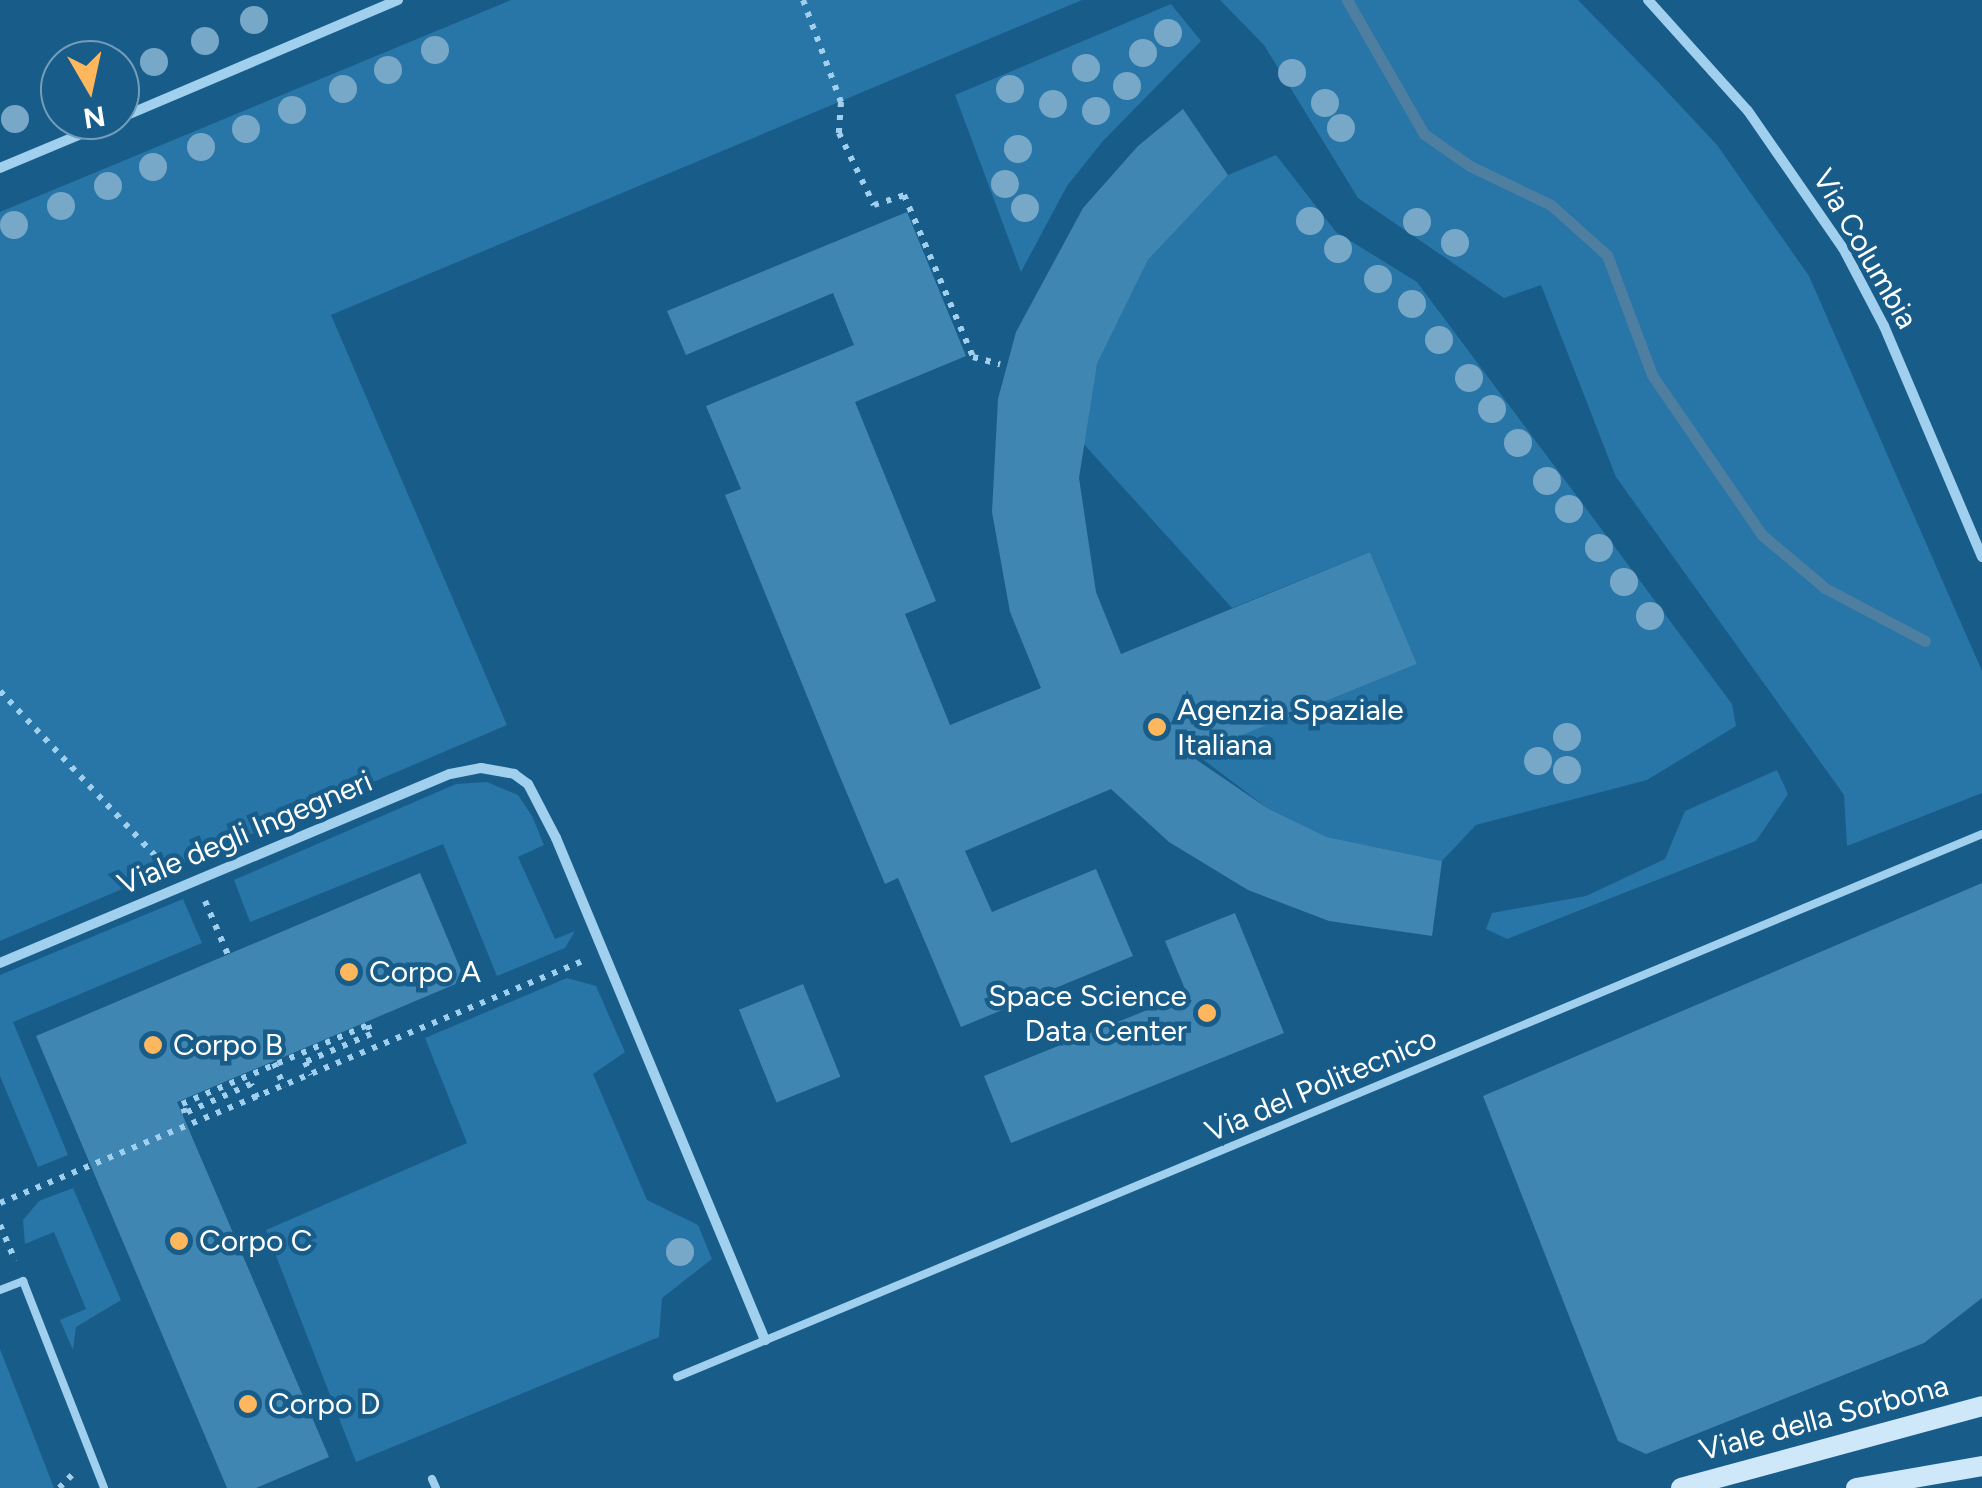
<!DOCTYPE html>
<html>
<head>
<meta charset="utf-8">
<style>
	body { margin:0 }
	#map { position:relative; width:1982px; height:1488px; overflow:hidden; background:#185c8a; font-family:Figtree,sans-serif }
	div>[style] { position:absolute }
	.green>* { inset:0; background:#2875a7 }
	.stream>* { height:11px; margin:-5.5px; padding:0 5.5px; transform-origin:5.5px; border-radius:5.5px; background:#4f7fa0 }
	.building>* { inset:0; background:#4086b3; transform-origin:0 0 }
	.path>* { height:6px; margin-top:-3px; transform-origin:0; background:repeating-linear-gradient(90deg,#a1d0ee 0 5px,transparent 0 13px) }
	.lane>* { height:8px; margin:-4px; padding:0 4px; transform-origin:4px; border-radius:4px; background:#a1d0ee }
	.street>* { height:10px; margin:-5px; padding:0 5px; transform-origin:5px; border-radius:5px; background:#a1d0ee }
	.secondary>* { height:20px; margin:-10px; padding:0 10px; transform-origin:10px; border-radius:10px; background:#cee8fa }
	.trees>* { width:28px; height:28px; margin:-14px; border-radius:50%; background:#78a8c8 }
	.dots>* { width:28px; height:28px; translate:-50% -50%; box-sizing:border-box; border:5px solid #185c8a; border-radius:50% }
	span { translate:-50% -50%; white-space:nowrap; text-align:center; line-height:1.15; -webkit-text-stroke:9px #185c8a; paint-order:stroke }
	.street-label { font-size:30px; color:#fff }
	.poi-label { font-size:30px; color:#fff }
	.left { translate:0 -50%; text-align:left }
	.right { translate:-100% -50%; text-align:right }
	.north { position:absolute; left:40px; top:40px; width:100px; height:100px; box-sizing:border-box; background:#185c8a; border:2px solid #749db9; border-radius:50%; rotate:171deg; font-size:28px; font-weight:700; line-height:40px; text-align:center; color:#fff }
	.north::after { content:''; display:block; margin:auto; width:35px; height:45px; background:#ffb75e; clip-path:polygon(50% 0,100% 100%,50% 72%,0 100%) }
</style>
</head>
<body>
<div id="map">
	<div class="green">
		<i style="clip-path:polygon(511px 0,1082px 0,331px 315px,507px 725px,0 941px,0 212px)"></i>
		<i style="clip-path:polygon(1220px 0,1578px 0,1660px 84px,1717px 145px,1809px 276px,1982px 671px,1982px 793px,1847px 846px,1844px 795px,1616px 477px,1541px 285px,1504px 298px,1358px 198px,1264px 45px)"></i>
		<i style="clip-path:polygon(1171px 4px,1201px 41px,1103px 141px,1067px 186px,1021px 272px,955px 95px)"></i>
		<i style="clip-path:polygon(1276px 155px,1336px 232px,1417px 282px,1732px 704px,1736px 726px,1647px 780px,1476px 825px,1442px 861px,1327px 837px,1267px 808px,1196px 754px,1417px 664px,1370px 552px,1232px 608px,1081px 441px,1097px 364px,1148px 260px,1228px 175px)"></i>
		<i style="clip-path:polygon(1777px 770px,1788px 794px,1756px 841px,1507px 939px,1486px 929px,1492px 913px,1586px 896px,1665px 859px,1685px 811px)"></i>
		<i style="clip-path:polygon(487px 782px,518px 795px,532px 816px,544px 845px,518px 857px,555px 939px,575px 931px,565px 948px,497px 976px,443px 844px,250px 922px,234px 880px,456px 784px)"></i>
		<i style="clip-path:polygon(183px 899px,202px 943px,13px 1022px,68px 1155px,38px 1167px,0 1076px,0 975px)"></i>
		<i style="clip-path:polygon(567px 978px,596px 986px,625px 1052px,593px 1074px,647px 1200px,698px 1225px,712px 1259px,662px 1298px,659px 1337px,356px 1462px,266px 1230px,467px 1143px,425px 1038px)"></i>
		<i style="clip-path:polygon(73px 1188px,121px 1300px,76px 1327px,73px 1350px,60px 1320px,86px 1309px,54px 1232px,25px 1244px,23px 1220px,39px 1201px)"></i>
		<i style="clip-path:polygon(0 1349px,54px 1488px,0 1488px)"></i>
	</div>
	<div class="stream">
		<i style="left:1347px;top:0;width:155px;rotate:60.1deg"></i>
		<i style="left:1424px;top:134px;width:56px;rotate:34.8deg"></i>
		<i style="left:1470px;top:166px;width:90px;rotate:25.7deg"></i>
		<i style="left:1551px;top:205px;width:75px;rotate:41.8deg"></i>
		<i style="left:1607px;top:255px;width:128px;rotate:69.4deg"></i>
		<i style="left:1652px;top:375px;width:194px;rotate:55.5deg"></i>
		<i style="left:1762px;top:535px;width:82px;rotate:40.1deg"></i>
		<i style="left:1825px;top:588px;width:113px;rotate:27.9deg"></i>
	</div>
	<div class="building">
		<i style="clip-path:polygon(1183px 109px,1228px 175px,1148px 260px,1097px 364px,1079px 478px,1096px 592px,1121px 654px,1370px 552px,1417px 664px,1191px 756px,1267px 808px,1327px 837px,1442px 861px,1432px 936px,1329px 921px,1248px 890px,1169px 842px,1111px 789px,965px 851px,992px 912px,1096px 869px,1133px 956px,961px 1027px,898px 878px,885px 884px,838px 772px,725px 495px,741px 489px,706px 406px,854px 345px,833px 293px,686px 355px,667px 311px,907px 212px,966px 356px,855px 402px,936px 601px,905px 614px,950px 725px,1041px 688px,1010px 612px,992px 512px,998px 399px,1016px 332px,1083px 208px,1138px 146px)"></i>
		<i style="clip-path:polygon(420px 873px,465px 980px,177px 1102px,329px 1457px,256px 1488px,227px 1488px,36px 1036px)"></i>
		<i style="clip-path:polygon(1982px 883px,1982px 1298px,1924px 1343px,1646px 1454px,1618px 1441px,1483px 1096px)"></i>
		<i style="clip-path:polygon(1235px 913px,1284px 1033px,1011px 1143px,984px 1076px,1187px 994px,1165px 941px)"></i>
		<i style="left:803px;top:984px;width:100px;height:69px;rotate:68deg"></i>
	</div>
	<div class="path">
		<i style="left:803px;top:0;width:109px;rotate:69.6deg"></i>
		<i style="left:841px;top:102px;width:31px;rotate:94deg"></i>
		<i style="left:839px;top:133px;width:80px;rotate:64.1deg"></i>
		<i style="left:874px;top:205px;width:32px;rotate:-18deg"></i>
		<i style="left:904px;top:195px;width:176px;rotate:66.9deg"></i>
		<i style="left:973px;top:357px;width:28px;rotate:15deg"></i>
		<i style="left:0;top:691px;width:243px;rotate:46.7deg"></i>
		<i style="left:205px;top:901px;width:59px;rotate:66.9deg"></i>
		<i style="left:274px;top:1063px;width:26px;rotate:67deg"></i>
		<i style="left:257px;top:1098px;width:15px;rotate:-113deg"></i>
		<i style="left:251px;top:1084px;width:72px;rotate:156.3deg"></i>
		<i style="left:185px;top:1113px;width:9px;rotate:-108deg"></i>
		<i style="left:182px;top:1104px;width:202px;rotate:-23deg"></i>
		<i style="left:368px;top:1025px;width:9px;rotate:72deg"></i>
		<i style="left:371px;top:1034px;width:72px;rotate:157deg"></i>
		<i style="left:305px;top:1062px;width:14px;rotate:65deg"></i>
		<i style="left:0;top:1203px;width:633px;rotate:-22.56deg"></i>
		<i style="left:0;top:1225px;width:39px;rotate:67deg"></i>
		<i style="left:59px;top:1488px;width:23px;rotate:-45deg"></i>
	</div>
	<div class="lane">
		<i style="left:0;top:1290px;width:25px;rotate:-21deg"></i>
		<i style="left:23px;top:1281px;width:222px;rotate:68.6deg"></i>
		<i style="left:677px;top:1377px;width:1413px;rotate:-22.59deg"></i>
		<i style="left:432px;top:1479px;width:10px;rotate:66deg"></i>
	</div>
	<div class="street">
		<i style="left:1648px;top:0;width:149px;rotate:48deg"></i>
		<i style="left:1748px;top:111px;width:167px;rotate:55.3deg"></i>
		<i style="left:1843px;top:248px;width:88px;rotate:62.3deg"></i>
		<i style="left:1884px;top:326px;width:251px;rotate:67deg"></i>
		<i style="left:120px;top:118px;width:302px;rotate:-23deg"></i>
		<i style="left:0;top:168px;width:125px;rotate:-22.7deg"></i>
		<i style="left:0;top:963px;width:488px;rotate:-22.8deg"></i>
		<i style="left:450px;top:774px;width:32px;rotate:-11deg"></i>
		<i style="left:481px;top:768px;width:34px;rotate:10deg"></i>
		<i style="left:514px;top:774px;width:17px;rotate:36deg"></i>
		<i style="left:528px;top:784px;width:61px;rotate:62.6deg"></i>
		<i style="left:556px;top:838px;width:544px;rotate:67.4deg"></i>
	</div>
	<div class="secondary">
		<i style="left:1681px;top:1488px;width:312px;rotate:-15.2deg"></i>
		<i style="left:1856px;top:1488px;width:128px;rotate:-9.9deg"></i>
	</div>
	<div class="trees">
		<i style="left:254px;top:20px"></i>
		<i style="left:1168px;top:33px"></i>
		<i style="left:205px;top:41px"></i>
		<i style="left:435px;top:50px"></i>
		<i style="left:1143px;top:53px"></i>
		<i style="left:154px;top:62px"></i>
		<i style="left:1086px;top:68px"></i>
		<i style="left:388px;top:70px"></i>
		<i style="left:1292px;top:73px"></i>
		<i style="left:1127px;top:86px"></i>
		<i style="left:343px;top:89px"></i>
		<i style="left:1010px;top:89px"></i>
		<i style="left:1325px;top:103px"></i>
		<i style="left:1053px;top:104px"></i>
		<i style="left:292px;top:110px"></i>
		<i style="left:1096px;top:111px"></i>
		<i style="left:15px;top:119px"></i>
		<i style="left:1341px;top:128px"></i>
		<i style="left:246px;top:129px"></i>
		<i style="left:201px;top:147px"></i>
		<i style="left:1018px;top:149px"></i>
		<i style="left:153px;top:167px"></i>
		<i style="left:1005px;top:184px"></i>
		<i style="left:108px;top:186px"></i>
		<i style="left:61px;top:206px"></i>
		<i style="left:1025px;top:208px"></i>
		<i style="left:1310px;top:221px"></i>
		<i style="left:1417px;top:222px"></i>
		<i style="left:14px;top:225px"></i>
		<i style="left:1455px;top:243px"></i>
		<i style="left:1338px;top:249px"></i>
		<i style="left:1378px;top:279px"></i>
		<i style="left:1412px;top:304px"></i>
		<i style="left:1439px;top:340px"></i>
		<i style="left:1469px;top:378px"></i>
		<i style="left:1492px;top:409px"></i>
		<i style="left:1518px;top:443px"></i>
		<i style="left:1547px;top:481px"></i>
		<i style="left:1569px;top:509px"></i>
		<i style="left:1599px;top:548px"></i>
		<i style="left:1624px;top:582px"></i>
		<i style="left:1650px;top:616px"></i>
		<i style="left:1567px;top:737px"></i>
		<i style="left:1538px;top:761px"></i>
		<i style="left:1567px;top:770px"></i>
		<i style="left:680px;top:1252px"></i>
	</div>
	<div class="dots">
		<i style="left:1157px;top:727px;background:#ffb75e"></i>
		<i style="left:349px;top:972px;background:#ffb75e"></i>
		<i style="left:1207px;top:1013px;background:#ffb75e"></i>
		<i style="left:153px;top:1045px;background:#ffb75e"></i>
		<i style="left:179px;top:1241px;background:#ffb75e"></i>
		<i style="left:248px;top:1404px;background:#ffb75e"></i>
	</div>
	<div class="street-label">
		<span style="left:1865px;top:249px;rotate:60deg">Via Columbia</span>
		<span style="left:245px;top:833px;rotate:-23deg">Viale degli Ingegneri</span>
		<span style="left:1321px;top:1085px;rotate:-23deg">Via del Politecnico</span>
		<span style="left:1824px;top:1418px;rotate:-15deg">Viale della Sorbona</span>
	</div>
	<div class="poi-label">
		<span class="left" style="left:1177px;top:727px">Agenzia Spaziale<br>Italiana</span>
		<span class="left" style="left:369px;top:972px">Corpo A</span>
		<span class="right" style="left:1187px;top:1013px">Space Science<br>Data Center</span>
		<span class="left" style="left:173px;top:1045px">Corpo B</span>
		<span class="left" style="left:199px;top:1241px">Corpo C</span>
		<span class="left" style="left:268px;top:1404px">Corpo D</span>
	</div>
	<div class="north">N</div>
</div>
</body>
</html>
